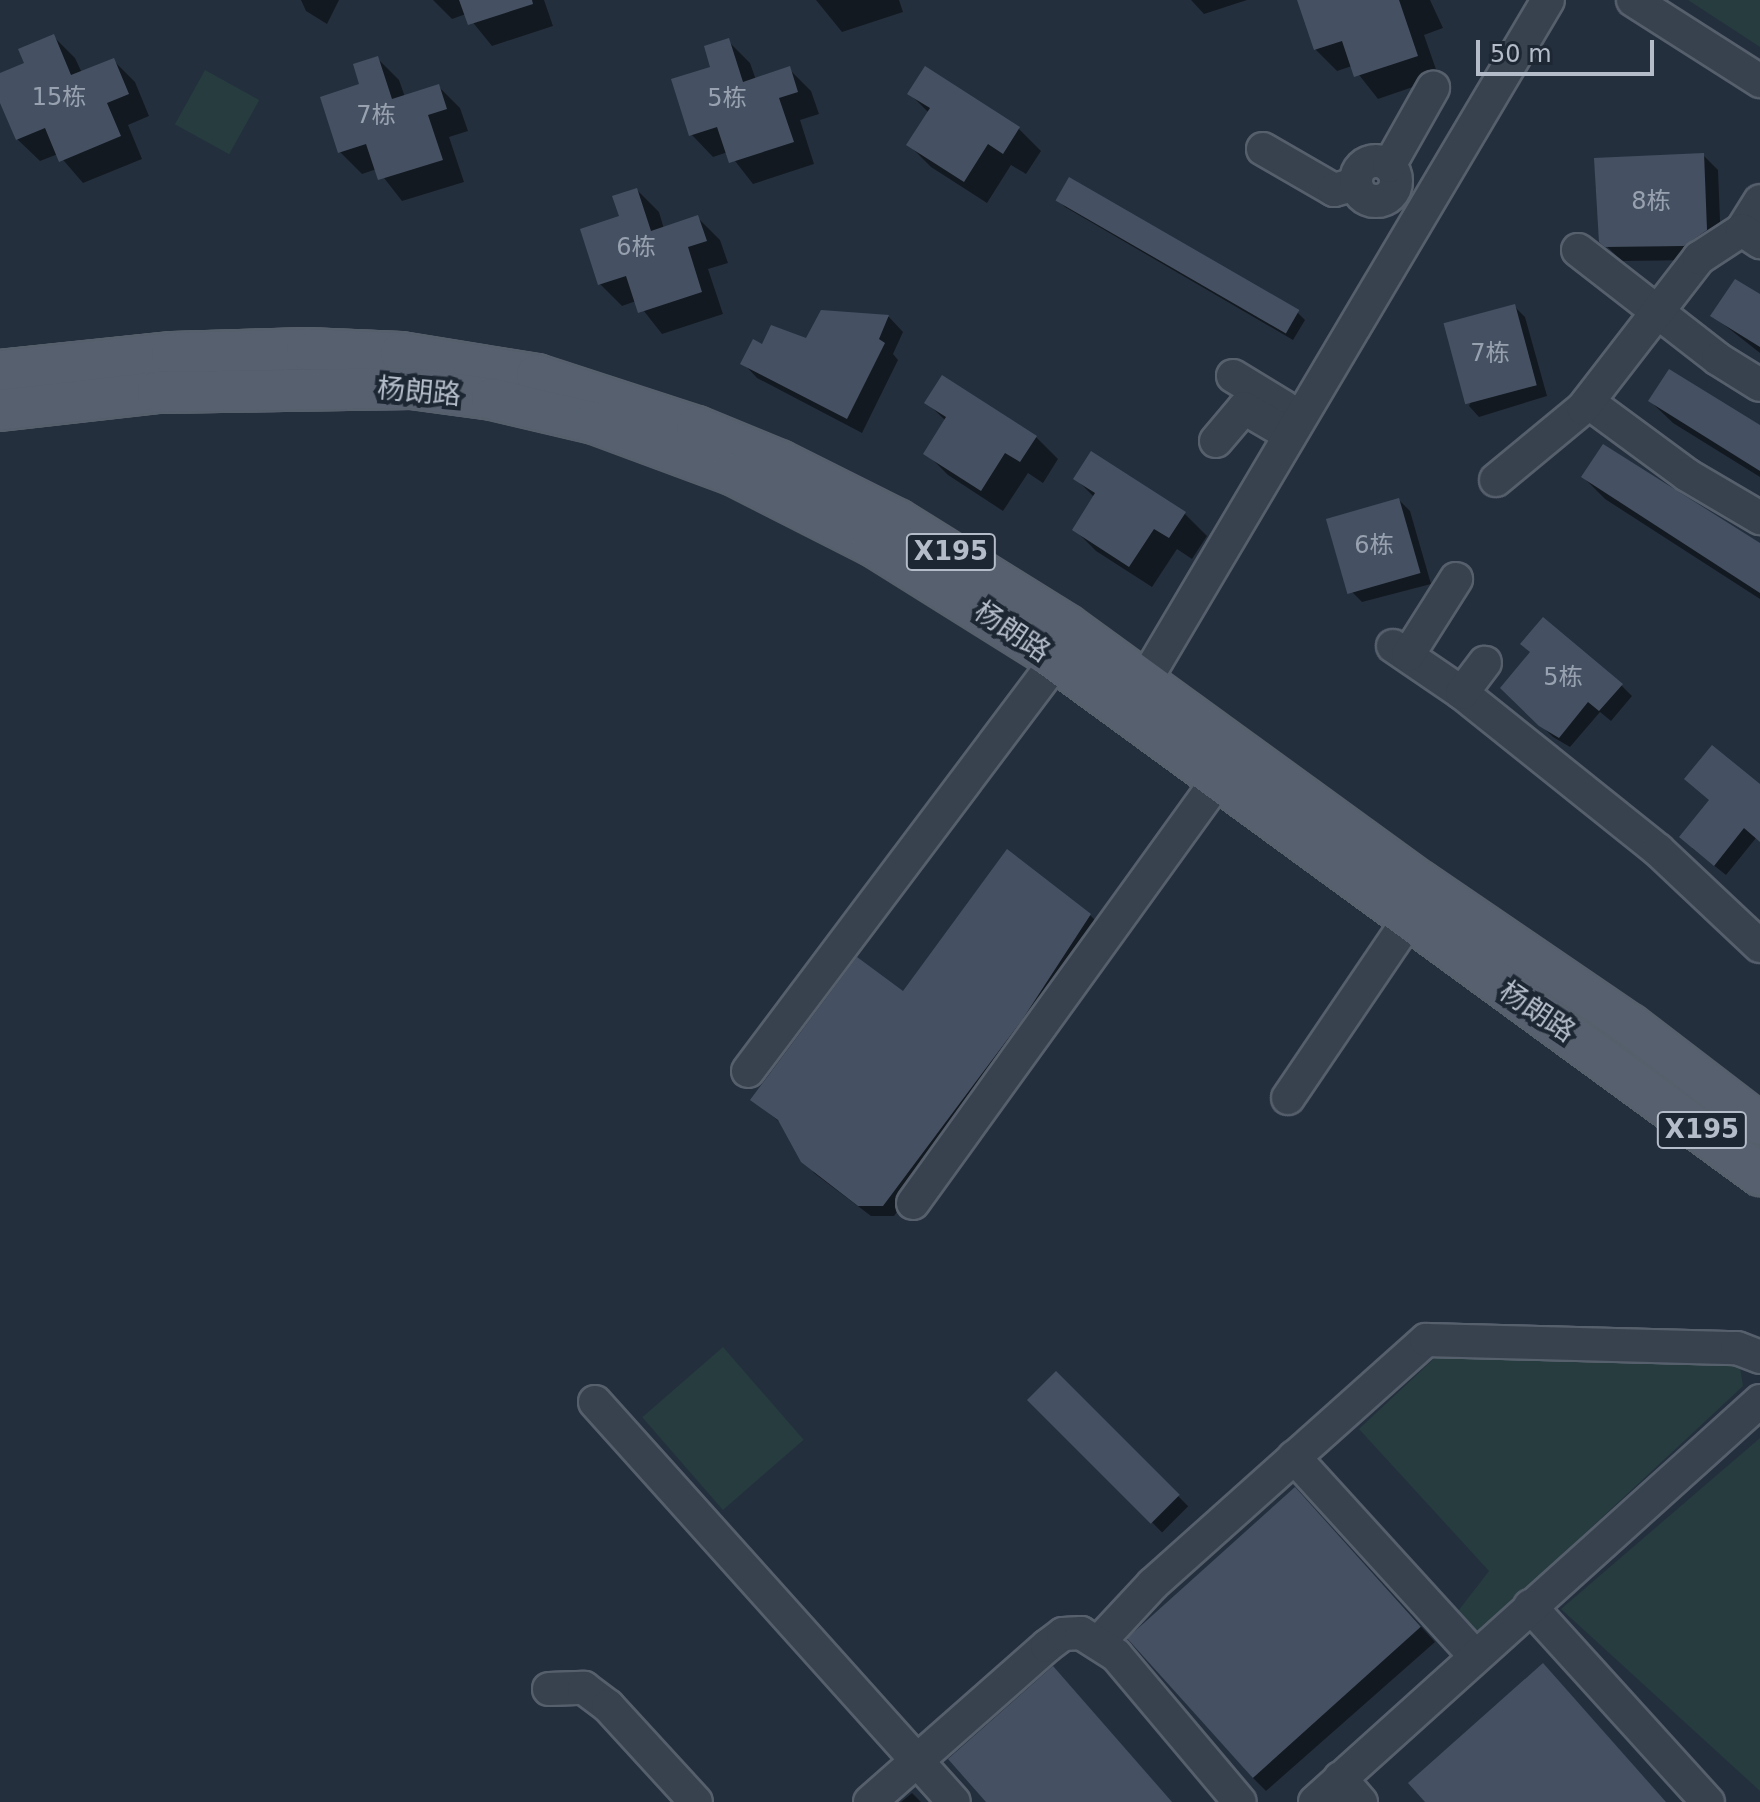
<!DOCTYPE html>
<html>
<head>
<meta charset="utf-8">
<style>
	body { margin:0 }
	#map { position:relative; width:1760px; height:1802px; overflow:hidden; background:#242f3e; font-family:"DejaVu Sans","Noto Sans SC",sans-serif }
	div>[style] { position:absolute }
	.green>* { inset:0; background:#263c3f; transform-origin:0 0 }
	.shadow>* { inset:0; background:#0007; transform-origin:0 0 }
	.building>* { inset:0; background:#455162; transform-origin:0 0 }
	.roads { filter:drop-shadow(2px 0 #565f6c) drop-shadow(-2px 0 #565f6c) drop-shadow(0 2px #565f6c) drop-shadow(0 -2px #565f6c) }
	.minor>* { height:32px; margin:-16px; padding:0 16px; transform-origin:16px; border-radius:16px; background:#38414e }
	.minor>.ring { margin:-16px; padding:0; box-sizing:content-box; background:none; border:32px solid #38414e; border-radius:50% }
	.major>* { height:40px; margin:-20px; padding:0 20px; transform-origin:20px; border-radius:20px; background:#56606e }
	span { translate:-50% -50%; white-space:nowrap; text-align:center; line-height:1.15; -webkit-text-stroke:8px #1d2633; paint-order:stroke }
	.number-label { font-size:24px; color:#98a1af }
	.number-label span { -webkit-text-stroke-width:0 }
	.shield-label span { padding:2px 6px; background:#1d2633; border:2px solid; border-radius:6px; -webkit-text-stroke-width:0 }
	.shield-label { font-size:26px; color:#b4bcc9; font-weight:700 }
	.street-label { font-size:28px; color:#b4bcc9 }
	.scale { position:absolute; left:1476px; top:40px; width:178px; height:36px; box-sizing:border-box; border:4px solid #b4bcc9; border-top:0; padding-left:10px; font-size:24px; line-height:28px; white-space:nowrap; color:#b4bcc9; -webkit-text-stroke:6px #1d2633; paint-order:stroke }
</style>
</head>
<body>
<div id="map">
	<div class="green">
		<i style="clip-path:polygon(1688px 0,1760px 0,1760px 47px)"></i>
		<i style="left:205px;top:70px;width:62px;height:62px;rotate:29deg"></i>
		<i style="left:723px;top:1347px;width:123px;height:107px;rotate:49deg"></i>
		<i style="clip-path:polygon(1441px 1352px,1739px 1361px,1743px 1386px,1475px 1636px,1455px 1615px,1489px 1571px,1359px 1429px)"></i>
		<i style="clip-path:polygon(1760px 1438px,1760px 1791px,1561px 1609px)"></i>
	</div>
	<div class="shadow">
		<i style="clip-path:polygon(301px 0,339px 0,327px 24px,306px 11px)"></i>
		<i style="clip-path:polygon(433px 0,544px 0,553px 26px,492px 46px,466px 14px,452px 19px)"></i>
		<i style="clip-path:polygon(816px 0,899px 0,903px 12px,842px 32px)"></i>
		<i style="clip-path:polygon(1191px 0,1247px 0,1204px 14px)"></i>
		<i style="clip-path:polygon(1299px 0,1430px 0,1443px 28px,1424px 35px,1439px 78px,1378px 99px,1352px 66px,1337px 71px,1315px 49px)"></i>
		<i style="clip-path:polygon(53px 36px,75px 58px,82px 73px,113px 60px,135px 82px,149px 116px,128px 125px,142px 159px,83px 183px,58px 154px,40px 161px,17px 139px,0 97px,0 75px,26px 65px)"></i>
		<i style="clip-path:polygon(728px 41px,750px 63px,756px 80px,789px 69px,811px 91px,819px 114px,800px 120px,814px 164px,753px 184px,728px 152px,713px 157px,691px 134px,713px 68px)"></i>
		<i style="clip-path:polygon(377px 58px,399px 80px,405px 97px,438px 86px,460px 108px,468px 131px,449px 137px,464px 182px,402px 201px,377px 169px,362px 174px,340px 152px)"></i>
		<i style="clip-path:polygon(926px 69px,1019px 129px,1041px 151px,1026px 174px,1011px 165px,987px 203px,931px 167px,909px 145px,929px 113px,910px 94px)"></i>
		<i style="clip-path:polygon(1703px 155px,1718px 170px,1721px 245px,1699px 260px,1622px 261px,1601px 241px)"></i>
		<i style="clip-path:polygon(1070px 179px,1298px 313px,1305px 320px,1293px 340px,1065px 207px,1058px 200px)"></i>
		<i style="clip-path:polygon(637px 190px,659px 212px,664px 229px,698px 218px,720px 240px,728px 263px,708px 269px,723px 314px,662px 334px,636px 301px,622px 306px,600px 284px)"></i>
		<i style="clip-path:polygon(1760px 297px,1760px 353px,1713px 316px)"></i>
		<i style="clip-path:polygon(1514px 306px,1525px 317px,1547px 396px,1479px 417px,1469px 406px)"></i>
		<i style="clip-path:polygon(822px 312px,889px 317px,903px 332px,893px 354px,898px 360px,862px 433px,757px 378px,743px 363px,762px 347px,807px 340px)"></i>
		<i style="clip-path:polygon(1650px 401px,1760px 428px,1760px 477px,1673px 423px)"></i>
		<i style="clip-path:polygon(927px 403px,1036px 437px,1058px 459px,1043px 483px,1028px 473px,1003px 511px,948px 475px,926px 453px,946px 421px)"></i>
		<i style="clip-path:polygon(1583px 477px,1760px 546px,1760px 599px,1605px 499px)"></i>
		<i style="clip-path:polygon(1076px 479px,1185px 514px,1207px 536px,1192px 559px,1177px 549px,1152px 587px,1096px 551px,1074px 529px,1095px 498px)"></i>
		<i style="clip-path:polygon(1399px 500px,1410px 511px,1431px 584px,1362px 602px,1351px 591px)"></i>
		<i style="clip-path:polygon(1621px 685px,1632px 696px,1611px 721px,1600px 712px,1570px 747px,1553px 737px,1503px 688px)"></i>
		<i style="clip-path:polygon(1760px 787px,1760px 841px,1756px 838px,1726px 875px,1692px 848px)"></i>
		<i style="clip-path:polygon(1090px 915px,1101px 926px,1032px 1031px,894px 1216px,871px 1216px,814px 1173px,782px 1124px,753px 1100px,904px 994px)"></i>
		<i style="left:1056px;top:1374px;width:187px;height:37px;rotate:45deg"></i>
		<i style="clip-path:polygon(1310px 1504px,1435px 1642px,1266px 1791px,1251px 1776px)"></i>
		<i style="clip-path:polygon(912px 1793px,921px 1802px,901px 1802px)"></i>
	</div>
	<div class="building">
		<i style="clip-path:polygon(459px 0,532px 0,533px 4px,468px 25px)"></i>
		<i style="clip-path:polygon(1297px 0,1399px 0,1418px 56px,1354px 77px,1342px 41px,1314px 50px)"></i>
		<i style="clip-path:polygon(54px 34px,71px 75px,114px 58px,129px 94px,107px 103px,121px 136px,59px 162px,45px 128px,16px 140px,0 103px,0 73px,24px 63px,18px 49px)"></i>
		<i style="clip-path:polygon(729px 38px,743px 82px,790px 66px,798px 92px,779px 98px,794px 142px,729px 163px,717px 127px,689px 136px,671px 79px,710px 67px,704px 46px)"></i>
		<i style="clip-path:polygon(378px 56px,392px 99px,439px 84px,447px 109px,428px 115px,443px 160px,378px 180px,366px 144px,338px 153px,320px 97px,359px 84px,353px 64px)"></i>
		<i style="clip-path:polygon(925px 66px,1020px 127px,1003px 154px,988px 144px,964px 182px,906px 145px,930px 108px,907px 94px)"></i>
		<i style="clip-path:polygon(1704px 153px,1707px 230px,1684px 246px,1605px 247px,1599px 242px,1594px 158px)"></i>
		<i style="left:1069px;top:177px;width:266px;height:27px;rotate:30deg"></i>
		<i style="clip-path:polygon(637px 188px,651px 231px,698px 215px,707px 241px,688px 247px,702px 292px,638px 313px,626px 276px,598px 285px,580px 229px,619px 216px,612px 196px)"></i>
		<i style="clip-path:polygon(1735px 279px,1760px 294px,1760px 347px,1710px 316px)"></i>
		<i style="left:1515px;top:304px;width:84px;height:74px;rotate:75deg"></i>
		<i style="clip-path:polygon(821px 310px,889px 315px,879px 339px,885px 343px,847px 419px,740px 364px,753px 339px,762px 344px,771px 325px,806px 338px)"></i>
		<i style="clip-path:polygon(1669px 369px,1760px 425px,1760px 471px,1648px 401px)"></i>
		<i style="clip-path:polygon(942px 375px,1037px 436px,1020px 462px,1005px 453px,981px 491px,923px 454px,946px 417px,924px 403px)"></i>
		<i style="clip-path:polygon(1603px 444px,1760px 543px,1760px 593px,1581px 477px)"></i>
		<i style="clip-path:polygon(1091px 451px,1186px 512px,1169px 538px,1154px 529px,1129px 567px,1072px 530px,1095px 493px,1073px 479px)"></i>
		<i style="left:1399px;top:498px;width:78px;height:76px;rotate:74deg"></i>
		<i style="clip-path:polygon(1543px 617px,1623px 684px,1599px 711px,1588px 702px,1559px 738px,1539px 726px,1500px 688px,1530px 652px,1520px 644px)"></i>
		<i style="clip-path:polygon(1712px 745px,1760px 784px,1760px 842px,1744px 828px,1714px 866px,1679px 837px,1709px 800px,1684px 779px)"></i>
		<i style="clip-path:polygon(1007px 849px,1091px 914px,1022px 1020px,883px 1206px,858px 1206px,801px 1162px,778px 1120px,750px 1100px,857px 957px,903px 991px)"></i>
		<i style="left:1056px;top:1371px;width:175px;height:41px;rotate:45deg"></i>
		<i style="left:1295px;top:1487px;width:188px;height:226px;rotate:48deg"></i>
		<i style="clip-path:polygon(1543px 1663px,1666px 1802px,1425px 1802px,1408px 1783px)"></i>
		<i style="clip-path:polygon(1053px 1666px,1172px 1802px,986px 1802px,948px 1759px)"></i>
	</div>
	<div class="roads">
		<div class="minor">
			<i style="left:1633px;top:0;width:151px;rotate:32.5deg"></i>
			<i style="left:1263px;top:149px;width:82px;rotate:30deg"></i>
			<i style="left:1334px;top:190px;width:23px;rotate:-15deg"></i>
			<i class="ring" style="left:1356px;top:161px;width:8px;height:8px"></i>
			<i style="left:1389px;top:166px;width:90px;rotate:-60.6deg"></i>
			<i style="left:1742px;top:230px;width:34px;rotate:-58deg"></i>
			<i style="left:1578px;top:250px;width:177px;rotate:37.9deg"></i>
			<i style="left:1718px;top:359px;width:49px;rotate:31.8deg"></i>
			<i style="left:1233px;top:376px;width:60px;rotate:31.3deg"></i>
			<i style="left:1588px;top:402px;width:123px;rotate:36.4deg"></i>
			<i style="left:1687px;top:475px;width:85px;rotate:30.5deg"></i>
			<i style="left:1216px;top:441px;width:43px;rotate:-49.7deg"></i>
			<i style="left:1244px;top:408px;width:53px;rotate:30.4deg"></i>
			<i style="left:1496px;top:480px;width:113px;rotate:-39.6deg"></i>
			<i style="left:1583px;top:408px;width:190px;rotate:-52.3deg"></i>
			<i style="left:1699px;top:258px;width:51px;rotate:-33.1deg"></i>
			<i style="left:1742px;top:230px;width:22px;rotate:34deg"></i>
			<i style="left:1393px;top:646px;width:83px;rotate:34.3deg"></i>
			<i style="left:1462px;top:693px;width:251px;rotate:38.7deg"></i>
			<i style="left:1658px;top:850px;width:140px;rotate:43.3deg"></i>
			<i style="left:1408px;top:655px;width:90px;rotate:-57.7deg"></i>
			<i style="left:1462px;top:693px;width:38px;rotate:-53deg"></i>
			<i style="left:1134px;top:699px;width:812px;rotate:-59.36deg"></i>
			<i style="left:748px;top:1071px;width:513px;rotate:-53.09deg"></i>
			<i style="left:1288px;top:1098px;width:214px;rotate:-55.9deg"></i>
			<i style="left:913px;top:1203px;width:521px;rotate:-54.21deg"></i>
			<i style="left:595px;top:1402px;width:537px;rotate:48.09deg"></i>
			<i style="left:1294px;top:1457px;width:268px;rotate:47.7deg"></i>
			<i style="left:1530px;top:1606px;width:265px;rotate:47.8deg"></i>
			<i style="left:1100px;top:1641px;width:78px;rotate:-47.1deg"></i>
			<i style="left:1153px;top:1584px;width:366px;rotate:-41.8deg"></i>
			<i style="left:1426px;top:1340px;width:311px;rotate:1.5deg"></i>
			<i style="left:1737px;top:1348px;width:25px;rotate:21deg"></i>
			<i style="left:549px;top:1689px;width:35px;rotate:-2deg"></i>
			<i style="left:584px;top:1688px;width:30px;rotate:37deg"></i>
			<i style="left:608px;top:1706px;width:130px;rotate:47.5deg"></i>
			<i style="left:1340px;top:1778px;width:32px;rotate:49deg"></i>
			<i style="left:870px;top:1802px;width:236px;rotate:-41.4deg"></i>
			<i style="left:1047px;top:1646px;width:20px;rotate:-37deg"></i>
			<i style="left:1063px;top:1634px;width:18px;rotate:-3deg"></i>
			<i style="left:1081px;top:1633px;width:41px;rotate:32.2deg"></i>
			<i style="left:1116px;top:1655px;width:192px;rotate:49.9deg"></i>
			<i style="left:1315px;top:1802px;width:599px;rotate:-42.02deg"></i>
		</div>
		<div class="major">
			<i style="left:0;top:371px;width:173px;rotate:-6deg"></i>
			<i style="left:172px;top:353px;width:135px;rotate:-1.7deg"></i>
			<i style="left:307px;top:349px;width:94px;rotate:2.4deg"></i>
			<i style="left:401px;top:353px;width:138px;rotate:9.2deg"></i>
			<i style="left:537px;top:375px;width:168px;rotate:18deg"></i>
			<i style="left:697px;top:427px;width:90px;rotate:22.3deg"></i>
			<i style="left:780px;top:461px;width:132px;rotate:26.6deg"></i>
			<i style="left:898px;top:520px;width:200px;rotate:31.9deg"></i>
			<i style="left:1068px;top:626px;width:436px;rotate:36deg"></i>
			<i style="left:1421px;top:882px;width:254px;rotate:34.3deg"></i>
			<i style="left:1631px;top:1025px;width:163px;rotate:37.5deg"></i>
			<i style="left:0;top:410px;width:158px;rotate:-6.5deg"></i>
			<i style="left:157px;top:392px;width:254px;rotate:-0.9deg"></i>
			<i style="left:411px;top:388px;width:82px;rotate:7.7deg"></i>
			<i style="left:492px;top:399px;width:105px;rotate:13.2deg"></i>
			<i style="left:594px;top:423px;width:147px;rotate:20.3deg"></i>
			<i style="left:732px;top:474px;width:157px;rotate:26.9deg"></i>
			<i style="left:872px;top:545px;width:208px;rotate:32deg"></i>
			<i style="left:1048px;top:655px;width:882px;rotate:36.14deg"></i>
		</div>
	</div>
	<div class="number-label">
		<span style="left:59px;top:98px">15栋</span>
		<span style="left:727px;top:99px">5栋</span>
		<span style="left:376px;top:116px">7栋</span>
		<span style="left:1651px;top:202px">8栋</span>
		<span style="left:636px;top:248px">6栋</span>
		<span style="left:1490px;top:354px">7栋</span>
		<span style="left:1374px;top:546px">6栋</span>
		<span style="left:1563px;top:678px">5栋</span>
	</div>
	<div class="shield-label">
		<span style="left:951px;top:552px">X195</span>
		<span style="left:1702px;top:1130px">X195</span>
	</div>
	<div class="street-label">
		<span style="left:419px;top:392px;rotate:5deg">杨朗路</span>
		<span style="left:1012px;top:632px;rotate:34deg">杨朗路</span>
		<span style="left:1537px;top:1012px;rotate:34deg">杨朗路</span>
	</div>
	<div class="scale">50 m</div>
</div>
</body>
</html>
